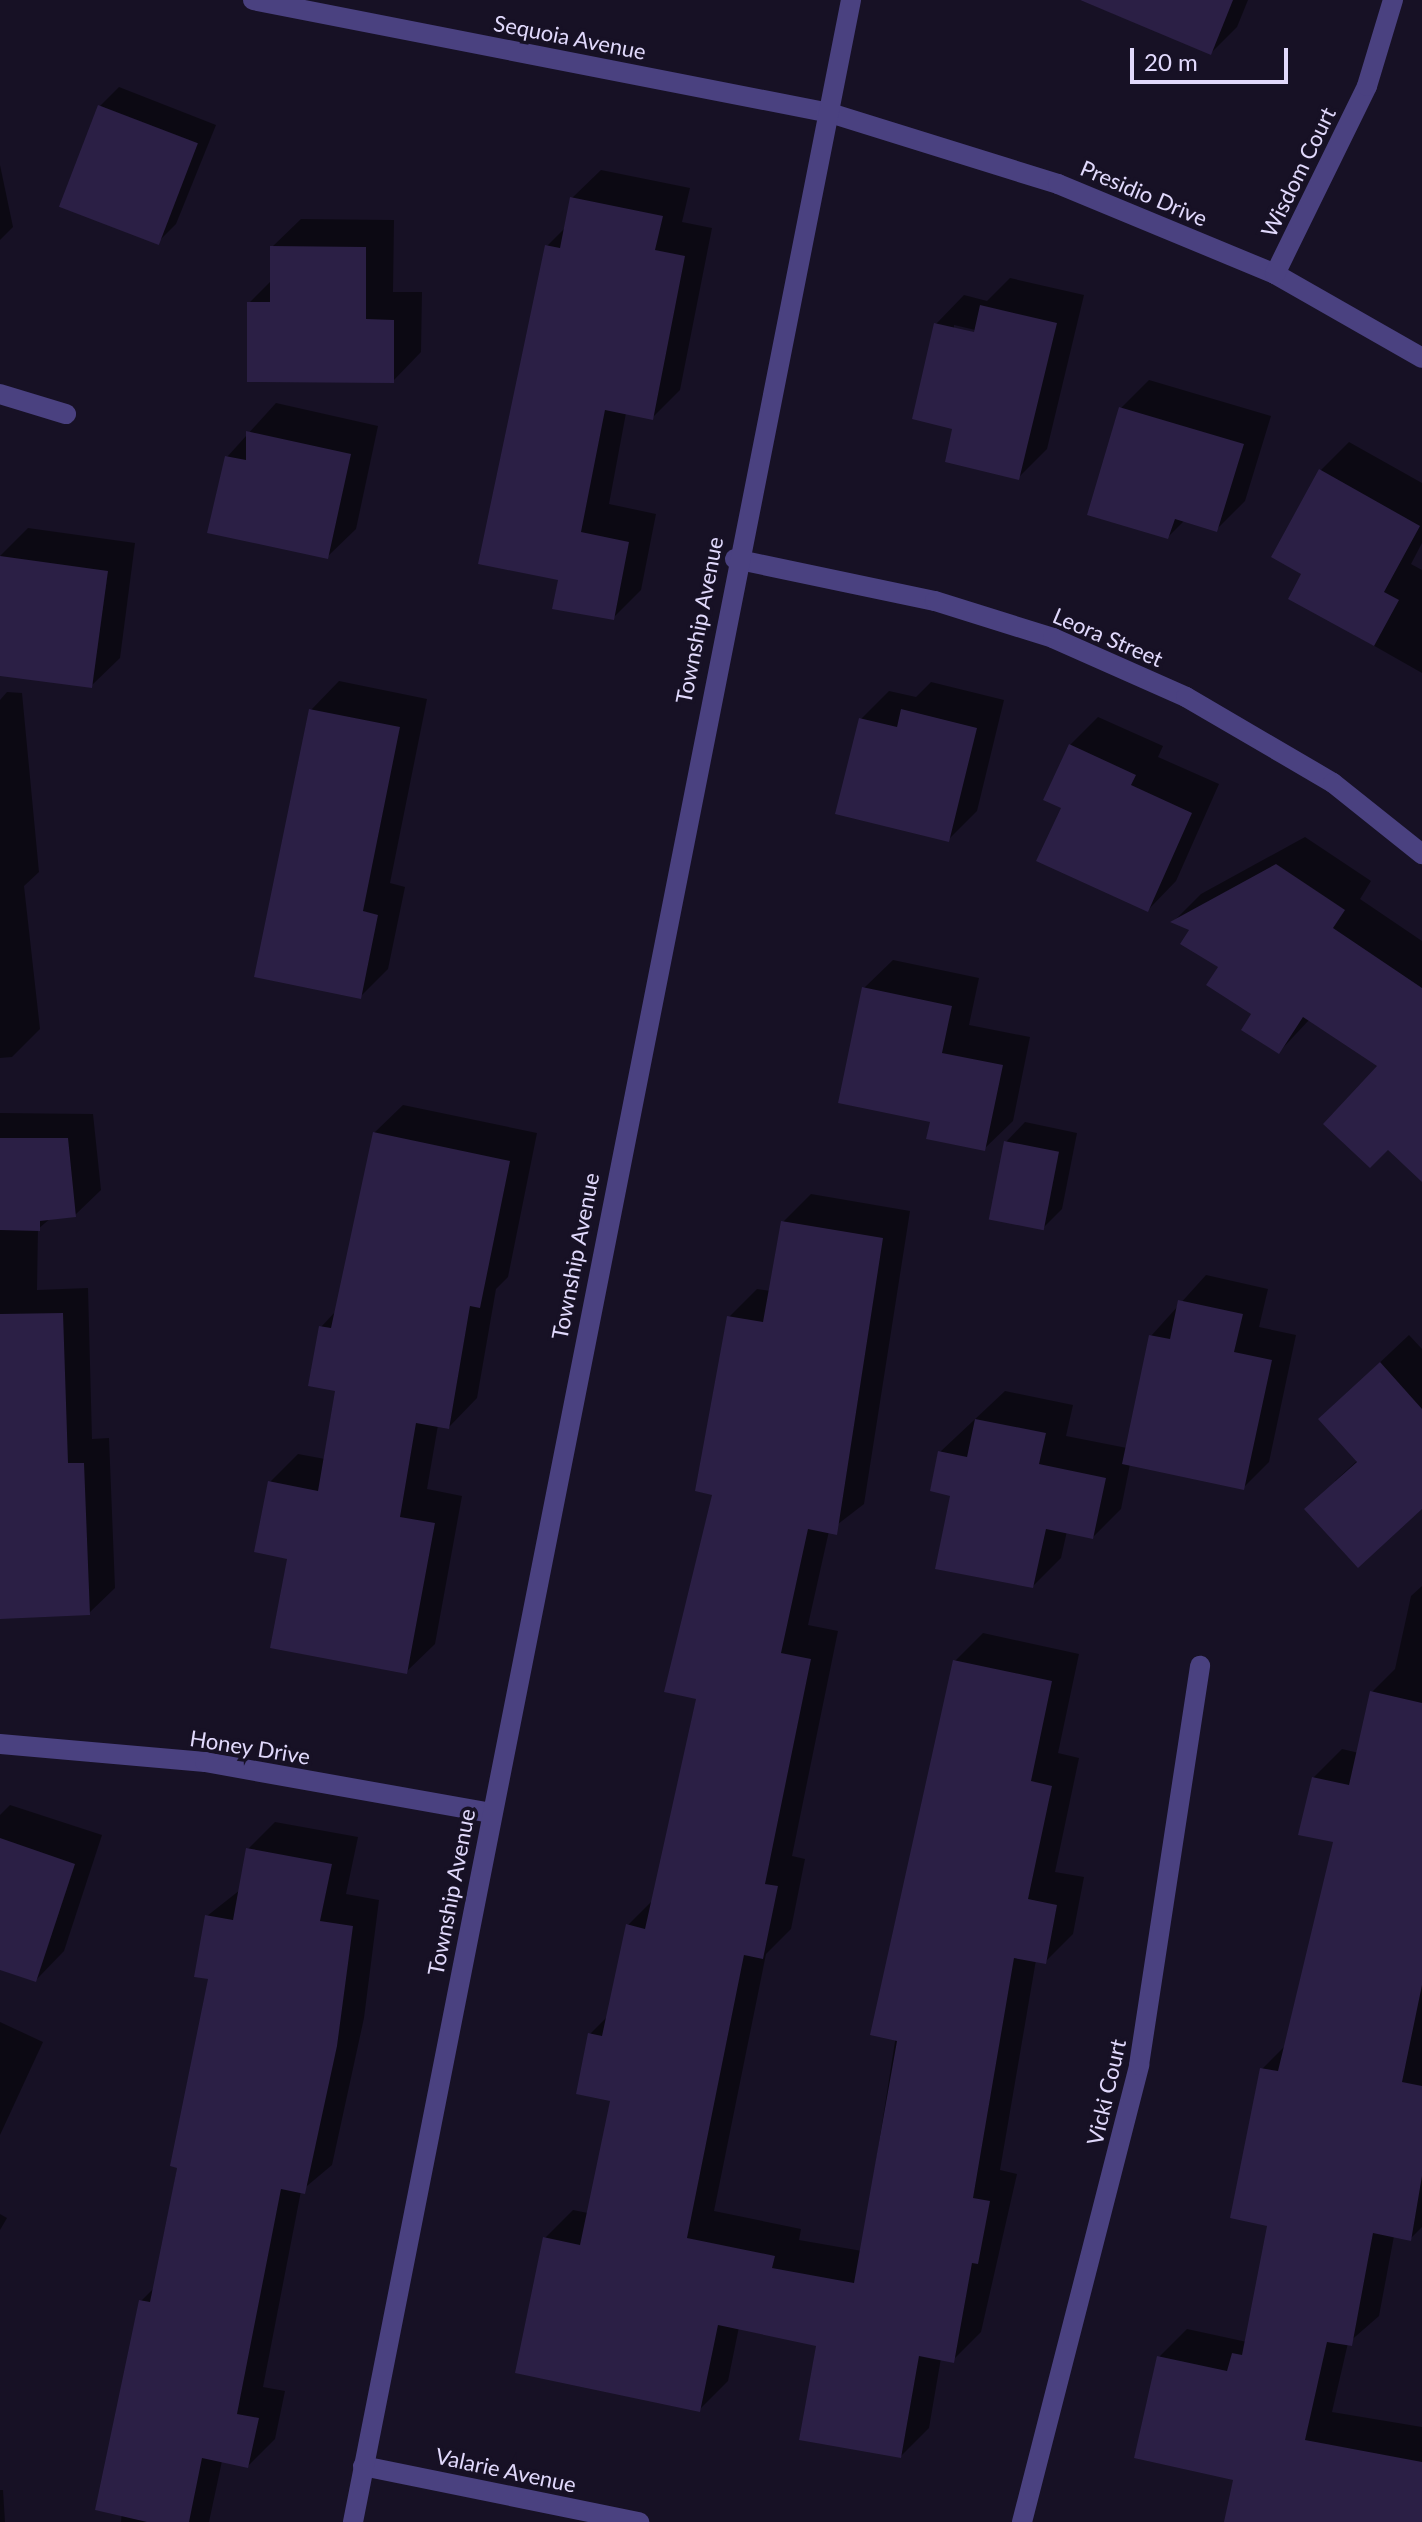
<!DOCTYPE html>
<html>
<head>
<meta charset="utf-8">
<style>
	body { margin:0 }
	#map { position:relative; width:1422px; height:2522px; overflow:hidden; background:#171125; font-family:Lato,sans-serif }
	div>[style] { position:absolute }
	.shadow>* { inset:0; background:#0007 }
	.building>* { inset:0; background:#2b1f45; transform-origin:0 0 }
	.minor>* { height:20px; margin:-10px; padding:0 10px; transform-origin:10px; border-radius:10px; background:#4a4180 }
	span { translate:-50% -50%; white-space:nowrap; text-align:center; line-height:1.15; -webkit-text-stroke:7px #171125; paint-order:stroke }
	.street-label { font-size:22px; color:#e1d9fc }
	.scale { position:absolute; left:1130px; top:48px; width:158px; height:36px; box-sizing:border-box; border:4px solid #e1d9fc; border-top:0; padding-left:10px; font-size:24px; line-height:28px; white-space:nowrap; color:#e1d9fc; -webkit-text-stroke:6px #171125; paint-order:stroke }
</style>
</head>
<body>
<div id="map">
	<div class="shadow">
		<i style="clip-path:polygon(1080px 0,1248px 0,1237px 27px,1211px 53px)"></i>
		<i style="clip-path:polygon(119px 87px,216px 125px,176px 224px,157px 243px,100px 106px)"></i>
		<i style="clip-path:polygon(0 165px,13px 227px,0 240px)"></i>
		<i style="clip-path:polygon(601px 170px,690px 188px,682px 222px,712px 228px,680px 390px,652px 418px,626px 413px,609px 504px,656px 514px,641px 590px,613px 618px,560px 578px,547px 246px,566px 227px,572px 198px)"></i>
		<i style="clip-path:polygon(301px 219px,394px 220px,393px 292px,422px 292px,421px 352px,393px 381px,249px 303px,272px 280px,272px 247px)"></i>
		<i style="clip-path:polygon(evenodd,1010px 278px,1084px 295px,1047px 449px,1018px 478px,955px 427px,936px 324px,964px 295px,987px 301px,1010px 278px,954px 325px,984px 332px,983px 336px,954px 329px,954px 325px)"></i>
		<i style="clip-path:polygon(1149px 380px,1271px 416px,1245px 501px,1217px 529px,1185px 520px,1168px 537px,1121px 408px)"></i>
		<i style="clip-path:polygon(276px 403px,378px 426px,356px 529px,327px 557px,227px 457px)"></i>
		<i style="clip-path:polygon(1349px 442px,1422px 483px,1422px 543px,1411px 564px,1422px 570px,1422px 673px,1290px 598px,1304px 573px,1321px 470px)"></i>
		<i style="clip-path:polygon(28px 528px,135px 543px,120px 658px,91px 686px,0 674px,0 556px)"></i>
		<i style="clip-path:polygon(339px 681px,427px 699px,390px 883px,405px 887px,388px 969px,360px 997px,311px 710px)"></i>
		<i style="clip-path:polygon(931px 682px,1004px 700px,977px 811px,948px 840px,861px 719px,889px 691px,916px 697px)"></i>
		<i style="clip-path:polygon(7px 692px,22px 693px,39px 872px,24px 886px,40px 1029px,12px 1057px,0 1058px,0 700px)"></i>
		<i style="clip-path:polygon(1098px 717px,1163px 746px,1158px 757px,1219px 784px,1176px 881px,1148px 910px,1063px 807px,1070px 745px)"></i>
		<i style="clip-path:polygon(1305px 837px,1371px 881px,1360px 899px,1422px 941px,1422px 1180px,1380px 1066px,1310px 1019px,1279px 1052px,1192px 930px,1174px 921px,1201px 894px)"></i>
		<i style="clip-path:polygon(893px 960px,979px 978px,969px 1025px,1030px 1037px,1013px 1121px,984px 1149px,933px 1120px,864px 988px)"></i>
		<i style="clip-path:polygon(403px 1105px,537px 1133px,508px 1277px,496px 1289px,477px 1398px,449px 1427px,438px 1425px,427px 1489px,462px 1496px,435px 1644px,406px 1672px,289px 1557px,270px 1482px,298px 1454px,325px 1459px,337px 1389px,321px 1327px,336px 1311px,374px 1133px)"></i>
		<i style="clip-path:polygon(0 1113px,93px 1114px,101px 1190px,75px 1215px,51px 1218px,38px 1229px,37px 1290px,88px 1288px,92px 1439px,109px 1438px,115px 1588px,89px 1613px,0 1617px)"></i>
		<i style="clip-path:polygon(1025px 1122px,1077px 1133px,1062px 1209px,1042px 1229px,1006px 1142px)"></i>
		<i style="clip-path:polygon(811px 1194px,910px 1211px,864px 1504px,829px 1531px,808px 1625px,838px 1631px,792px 1856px,805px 1859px,791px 1929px,766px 1954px,714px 2211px,801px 2229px,799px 2240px,862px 2251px,955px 1661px,983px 1633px,1079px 1654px,1058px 1753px,1079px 1758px,1055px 1872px,1084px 1877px,1073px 1934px,1045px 1962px,1036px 1960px,1000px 2170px,1017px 2174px,981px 2332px,953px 2360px,941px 2358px,929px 2428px,901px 2456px,818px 2344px,739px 2327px,728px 2381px,700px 2409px,545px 2238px,573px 2210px,588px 2213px,613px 2099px,590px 2034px,609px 2015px,627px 1926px,654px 1899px,699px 1697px,729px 1317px,757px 1289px,771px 1291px,783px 1222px)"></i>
		<i style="clip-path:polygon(1206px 1275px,1268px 1289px,1259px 1327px,1296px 1335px,1269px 1462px,1243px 1488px,1130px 1464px,1121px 1509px,1093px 1537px,1067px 1531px,1061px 1558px,1033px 1586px,953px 1494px,940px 1452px,1005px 1391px,1073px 1405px,1066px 1436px,1127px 1448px,1151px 1336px)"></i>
		<i style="clip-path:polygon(1409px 1335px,1422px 1349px,1422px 1507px,1335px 1481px,1358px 1460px,1320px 1419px)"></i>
		<i style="clip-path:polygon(1422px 1586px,1422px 2227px,1410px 2239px,1394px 2236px,1379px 2316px,1348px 2343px,1332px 2412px,1422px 2427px,1422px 2522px,1236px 2522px,1236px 2479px,1159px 2357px,1187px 2329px,1247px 2342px,1270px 2224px,1262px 2069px,1286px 2045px,1335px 1841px,1313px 1778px,1342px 1749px,1359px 1753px,1372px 1692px,1395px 1669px,1411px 1596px)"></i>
		<i style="clip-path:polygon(10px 1805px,102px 1835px,64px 1951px,36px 1980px,0 1968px,0 1815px)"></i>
		<i style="clip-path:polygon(275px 1822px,358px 1837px,346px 1894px,379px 1900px,364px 2018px,332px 2165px,301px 2191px,263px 2387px,285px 2391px,275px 2439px,248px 2466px,222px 2461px,209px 2522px,121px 2522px,141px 2301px,156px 2286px,211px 1978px,207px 1916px,240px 1890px,248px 1849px)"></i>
		<i style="clip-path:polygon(0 2022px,43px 2042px,0 2135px)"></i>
		<i style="clip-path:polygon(0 2214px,7px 2218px,0 2230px)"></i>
		<i style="clip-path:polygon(0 2490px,3px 2490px,5px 2522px,0 2522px)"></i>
	</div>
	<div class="building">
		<i style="clip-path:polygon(1080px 0,1233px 0,1211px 55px)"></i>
		<i style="left:98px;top:105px;width:107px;height:109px;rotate:21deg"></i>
		<i style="clip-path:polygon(570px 197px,663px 216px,655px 250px,685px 256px,653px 420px,605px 410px,581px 532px,629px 542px,614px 620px,552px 609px,558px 580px,478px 564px,545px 245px,560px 248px)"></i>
		<i style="clip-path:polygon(270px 246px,366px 247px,366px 319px,394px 320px,394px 383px,247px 382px,247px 302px,270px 302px)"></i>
		<i style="clip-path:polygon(980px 305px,1057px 323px,1019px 480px,945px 462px,952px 429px,912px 419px,934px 323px,974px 332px)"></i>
		<i style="clip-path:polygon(1119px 407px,1244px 444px,1217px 532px,1175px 519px,1168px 539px,1087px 515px)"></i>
		<i style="clip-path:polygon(246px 431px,351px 454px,328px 559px,207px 533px,225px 456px,246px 460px)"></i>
		<i style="clip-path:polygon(1319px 469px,1420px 526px,1384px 592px,1399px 600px,1374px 646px,1288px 599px,1301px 574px,1271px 557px)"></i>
		<i style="clip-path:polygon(0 556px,108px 571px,92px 688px,0 676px)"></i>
		<i style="clip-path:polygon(309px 709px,400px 727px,363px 911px,378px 915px,361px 999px,254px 977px)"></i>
		<i style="clip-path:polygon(901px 709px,977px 728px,949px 842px,835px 814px,859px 718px,897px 727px)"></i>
		<i style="clip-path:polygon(1069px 744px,1136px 775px,1131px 785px,1192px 813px,1148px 912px,1036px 861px,1061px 808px,1043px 800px)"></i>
		<i style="clip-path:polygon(1276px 864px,1345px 910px,1333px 928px,1422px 988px,1422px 1182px,1388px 1150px,1370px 1168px,1323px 1124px,1377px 1066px,1303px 1017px,1279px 1054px,1241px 1030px,1251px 1014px,1206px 985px,1218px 967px,1180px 944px,1189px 930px,1170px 922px)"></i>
		<i style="clip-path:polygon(862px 987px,952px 1006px,942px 1053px,1003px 1065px,985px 1151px,926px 1139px,930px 1122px,838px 1103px)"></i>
		<i style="clip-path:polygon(373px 1132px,510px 1161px,480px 1308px,470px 1306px,449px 1429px,416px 1423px,400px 1517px,435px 1523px,407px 1674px,270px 1648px,287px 1559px,254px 1552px,268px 1481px,318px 1491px,335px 1391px,308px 1386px,319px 1326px,331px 1328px)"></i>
		<i style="clip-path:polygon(0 1138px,68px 1138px,76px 1217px,40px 1221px,40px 1231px,0 1230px)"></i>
		<i style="left:1004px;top:1141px;width:56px;height:80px;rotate:11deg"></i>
		<i style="clip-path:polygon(781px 1221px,883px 1238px,837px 1535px,808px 1529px,781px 1653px,811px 1659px,765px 1884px,778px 1886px,763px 1959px,744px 1955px,687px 2238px,775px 2256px,772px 2268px,854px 2283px,897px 2041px,870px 2035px,953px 1660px,1052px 1681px,1031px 1781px,1052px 1786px,1028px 1899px,1057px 1905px,1046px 1964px,1014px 1958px,973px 2198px,990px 2201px,978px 2264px,972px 2263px,954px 2363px,919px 2356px,901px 2458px,799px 2440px,816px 2346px,718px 2325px,700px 2412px,515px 2373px,543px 2237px,580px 2245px,610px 2101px,576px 2094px,588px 2033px,602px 2036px,626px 1924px,645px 1929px,696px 1699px,664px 1692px,712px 1495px,695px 1491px,727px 1316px,763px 1322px)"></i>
		<i style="clip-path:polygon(1178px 1300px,1243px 1314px,1234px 1352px,1272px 1360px,1244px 1490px,1122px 1464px,1149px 1335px,1170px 1339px)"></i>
		<i style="clip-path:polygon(63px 1313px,68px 1463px,84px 1463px,90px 1615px,0 1619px,0 1314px)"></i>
		<i style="clip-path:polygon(1380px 1362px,1422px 1409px,1422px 1509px,1358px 1568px,1304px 1509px,1357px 1462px,1318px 1419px)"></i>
		<i style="clip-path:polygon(975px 1419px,1046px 1433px,1039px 1464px,1106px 1478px,1093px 1539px,1046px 1529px,1033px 1588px,935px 1569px,950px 1496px,930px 1491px,938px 1451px,967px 1457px)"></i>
		<i style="clip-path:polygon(1370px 1691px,1422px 1703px,1422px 1985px,1402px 2082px,1422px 2086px,1422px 2176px,1411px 2241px,1373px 2233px,1352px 2346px,1327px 2342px,1305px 2440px,1422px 2462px,1422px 2522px,1224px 2522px,1233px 2480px,1134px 2458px,1157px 2356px,1227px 2371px,1232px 2353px,1242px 2355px,1267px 2226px,1230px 2218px,1260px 2068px,1278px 2071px,1333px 1842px,1298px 1835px,1312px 1777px,1349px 1785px)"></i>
		<i style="clip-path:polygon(0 1838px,75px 1864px,36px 1982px,0 1970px)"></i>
		<i style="clip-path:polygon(246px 1848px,332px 1864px,320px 1921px,353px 1926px,337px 2046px,305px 2194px,281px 2189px,237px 2414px,259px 2418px,248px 2468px,202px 2458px,189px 2522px,147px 2522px,95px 2510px,139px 2300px,150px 2302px,177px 2168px,170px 2166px,208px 1979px,194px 1977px,205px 1915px,233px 1920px)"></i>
	</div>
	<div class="minor">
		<i style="left:253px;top:0;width:588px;rotate:11.08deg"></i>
		<i style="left:830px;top:113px;width:239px;rotate:17.3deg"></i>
		<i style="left:1058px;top:184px;width:235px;rotate:22.5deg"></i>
		<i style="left:1275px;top:274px;width:169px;rotate:29.7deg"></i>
		<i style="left:1275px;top:274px;width:209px;rotate:-63.9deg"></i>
		<i style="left:1367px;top:86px;width:90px;rotate:-73.2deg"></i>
		<i style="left:0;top:394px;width:69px;rotate:16.9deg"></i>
		<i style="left:735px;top:559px;width:204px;rotate:11.9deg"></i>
		<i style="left:935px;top:601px;width:124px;rotate:17.4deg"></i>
		<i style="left:1053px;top:638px;width:145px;rotate:23.9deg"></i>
		<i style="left:1186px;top:697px;width:170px;rotate:30.3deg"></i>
		<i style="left:1333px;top:783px;width:114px;rotate:38.6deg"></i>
		<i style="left:0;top:1744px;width:206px;rotate:5deg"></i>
		<i style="left:205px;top:1762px;width:290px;rotate:10.1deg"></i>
		<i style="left:363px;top:2466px;width:282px;rotate:11.5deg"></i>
		<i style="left:353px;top:2522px;width:2571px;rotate:-78.83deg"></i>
		<i style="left:1022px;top:2522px;width:472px;rotate:-75.6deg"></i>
		<i style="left:1139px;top:2065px;width:404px;rotate:-81.3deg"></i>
	</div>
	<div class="street-label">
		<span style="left:570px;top:37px;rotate:11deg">Sequoia Avenue</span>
		<span style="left:1298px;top:172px;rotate:-64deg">Wisdom Court</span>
		<span style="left:1144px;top:193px;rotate:23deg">Presidio Drive</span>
		<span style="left:699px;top:620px;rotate:-79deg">Township Avenue</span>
		<span style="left:1108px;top:637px;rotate:23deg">Leora Street</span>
		<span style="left:575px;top:1256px;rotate:-79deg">Township Avenue</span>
		<span style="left:250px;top:1747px;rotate:9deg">Honey Drive</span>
		<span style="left:451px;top:1892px;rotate:-79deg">Township Avenue</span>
		<span style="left:1106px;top:2092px;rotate:-77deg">Vicki Court</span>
		<span style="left:506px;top:2470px;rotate:12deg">Valarie Avenue</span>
	</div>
	<div class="scale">20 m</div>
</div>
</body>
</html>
